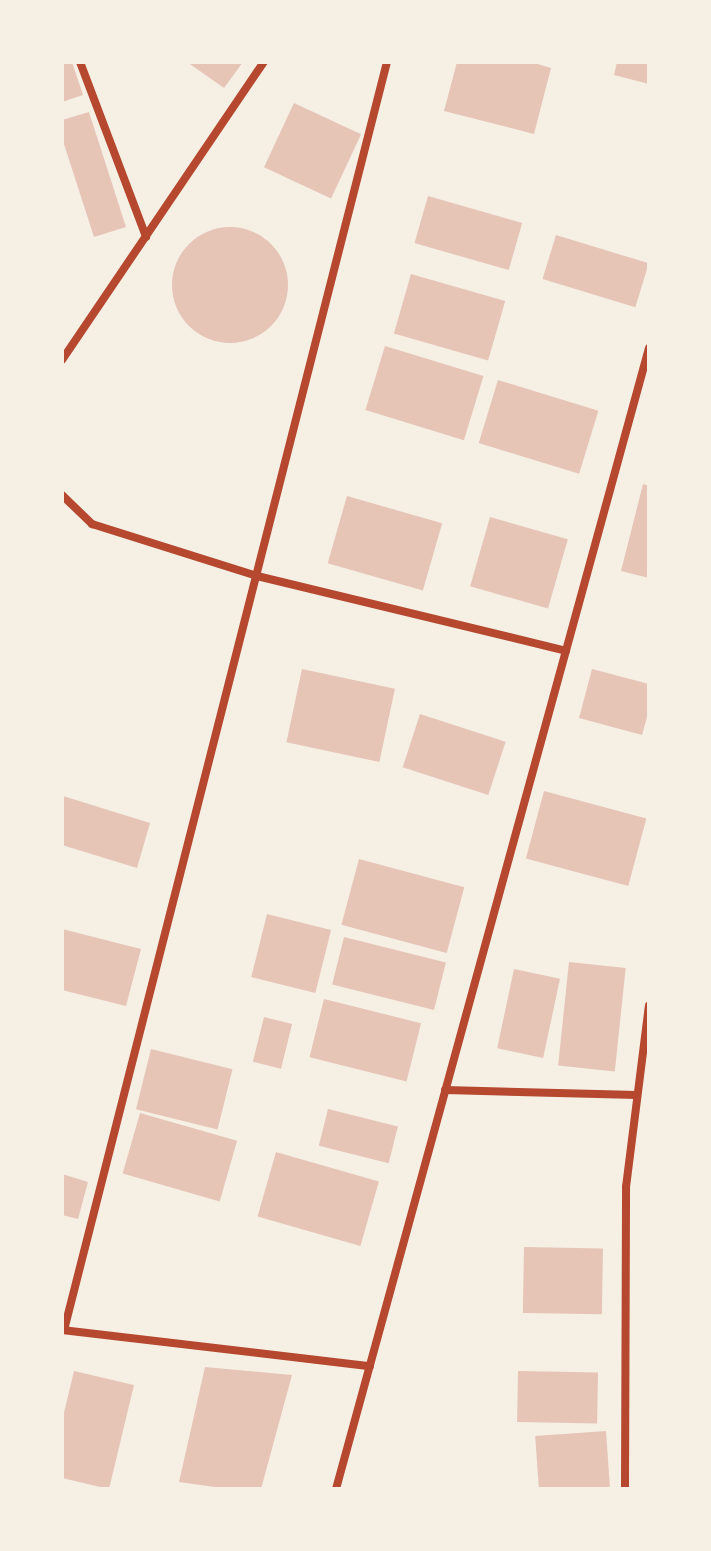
<!DOCTYPE html>
<html>
<head>
<meta charset="utf-8">
<style>
	body { margin:0 }
	#map { position:relative; width:711px; height:1551px; overflow:hidden; background:#f6efe4; font-family:Ubuntu,sans-serif }
	div>[style] { position:absolute }
	.building>* { inset:0; background:#e6c5b7; transform-origin:0 0 }
	.round { border-radius:50% }
	.minor>* { height:8px; margin:-4px; padding:0 4px; transform-origin:4px; border-radius:4px; background:#b5482f }
	span { translate:-50% -50%; white-space:nowrap; text-align:center; line-height:1.15; -webkit-text-stroke:6px #f6efe4; paint-order:stroke }
	.frame { position:absolute; inset:0; border:64px solid #f6efe4; pointer-events:none }
</style>
</head>
<body>
<div id="map">
	<div class="building">
		<i style="clip-path:polygon(62px 62px,72px 62px,83px 95px,62px 102px)"></i>
		<i style="clip-path:polygon(187px 62px,243px 62px,224px 88px)"></i>
		<i style="clip-path:polygon(457px 62px,531px 62px,551px 68px,534px 134px,444px 111px)"></i>
		<i style="clip-path:polygon(617px 62px,649px 62px,649px 84px,614px 75px)"></i>
		<i style="left:294px;top:103px;width:74px;height:71px;rotate:25deg"></i>
		<i style="clip-path:polygon(89px 112px,126px 227px,94px 237px,62px 138px,62px 120px)"></i>
		<i style="left:428px;top:196px;width:98px;height:49px;rotate:16deg"></i>
		<i class="round" style="left:172px;top:227px;width:116px;height:116px"></i>
		<i style="left:556px;top:235px;width:97px;height:46px;rotate:17deg"></i>
		<i style="left:411px;top:274px;width:98px;height:62px;rotate:16deg"></i>
		<i style="left:385px;top:346px;width:103px;height:67px;rotate:17deg"></i>
		<i style="left:498px;top:380px;width:105px;height:66px;rotate:17deg"></i>
		<i style="clip-path:polygon(643px 484px,649px 486px,649px 578px,621px 571px)"></i>
		<i style="left:347px;top:496px;width:99px;height:70px;rotate:16deg"></i>
		<i style="left:490px;top:517px;width:81px;height:72px;rotate:16deg"></i>
		<i style="left:302px;top:669px;width:95px;height:75px;rotate:12deg"></i>
		<i style="clip-path:polygon(592px 669px,649px 684px,649px 710px,642px 735px,579px 718px)"></i>
		<i style="left:420px;top:714px;width:90px;height:56px;rotate:18deg"></i>
		<i style="left:544px;top:791px;width:106px;height:70px;rotate:15deg"></i>
		<i style="clip-path:polygon(63px 796px,150px 823px,137px 868px,62px 845px)"></i>
		<i style="left:359px;top:859px;width:109px;height:68px;rotate:15deg"></i>
		<i style="left:267px;top:914px;width:66px;height:65px;rotate:14deg"></i>
		<i style="clip-path:polygon(62px 929px,141px 949px,126px 1006px,62px 990px)"></i>
		<i style="left:344px;top:937px;width:105px;height:49px;rotate:14deg"></i>
		<i style="left:569px;top:962px;width:57px;height:104px;rotate:6deg"></i>
		<i style="left:514px;top:969px;width:47px;height:81px;rotate:12deg"></i>
		<i style="left:324px;top:999px;width:100px;height:60px;rotate:14deg"></i>
		<i style="left:264px;top:1017px;width:29px;height:46px;rotate:14deg"></i>
		<i style="left:151px;top:1049px;width:84px;height:62px;rotate:14deg"></i>
		<i style="left:328px;top:1109px;width:72px;height:38px;rotate:14deg"></i>
		<i style="left:140px;top:1113px;width:101px;height:63px;rotate:16deg"></i>
		<i style="left:276px;top:1152px;width:107px;height:67px;rotate:16deg"></i>
		<i style="clip-path:polygon(62px 1174px,88px 1182px,78px 1219px,62px 1215px)"></i>
		<i style="left:524px;top:1247px;width:79px;height:66px;rotate:1deg"></i>
		<i style="clip-path:polygon(205px 1367px,292px 1375px,261px 1489px,229px 1489px,179px 1482px)"></i>
		<i style="clip-path:polygon(74px 1371px,134px 1385px,109px 1489px,62px 1478px,62px 1421px)"></i>
		<i style="left:518px;top:1371px;width:80px;height:51px;rotate:1deg"></i>
		<i style="left:606px;top:1431px;width:56px;height:71px;rotate:86deg"></i>
	</div>
	<div class="minor">
		<i style="left:80px;top:62px;width:187px;rotate:69.3deg"></i>
		<i style="left:62px;top:360px;width:360px;rotate:-55.9deg"></i>
		<i style="left:62px;top:495px;width:42px;rotate:44deg"></i>
		<i style="left:92px;top:524px;width:173px;rotate:17.5deg"></i>
		<i style="left:257px;top:576px;width:318px;rotate:13.6deg"></i>
		<i style="left:445px;top:1090px;width:192px;rotate:1.5deg"></i>
		<i style="left:62px;top:1330px;width:310px;rotate:6.7deg"></i>
		<i style="left:64px;top:1330px;width:1308px;rotate:-75.71deg"></i>
		<i style="left:336px;top:1489px;width:1183px;rotate:-74.66deg"></i>
		<i style="left:625px;top:1489px;width:302px;rotate:-89.8deg"></i>
		<i style="left:626px;top:1187px;width:183px;rotate:-82.8deg"></i>
	</div>
	<div class="frame"></div>
</div>
</body>
</html>
